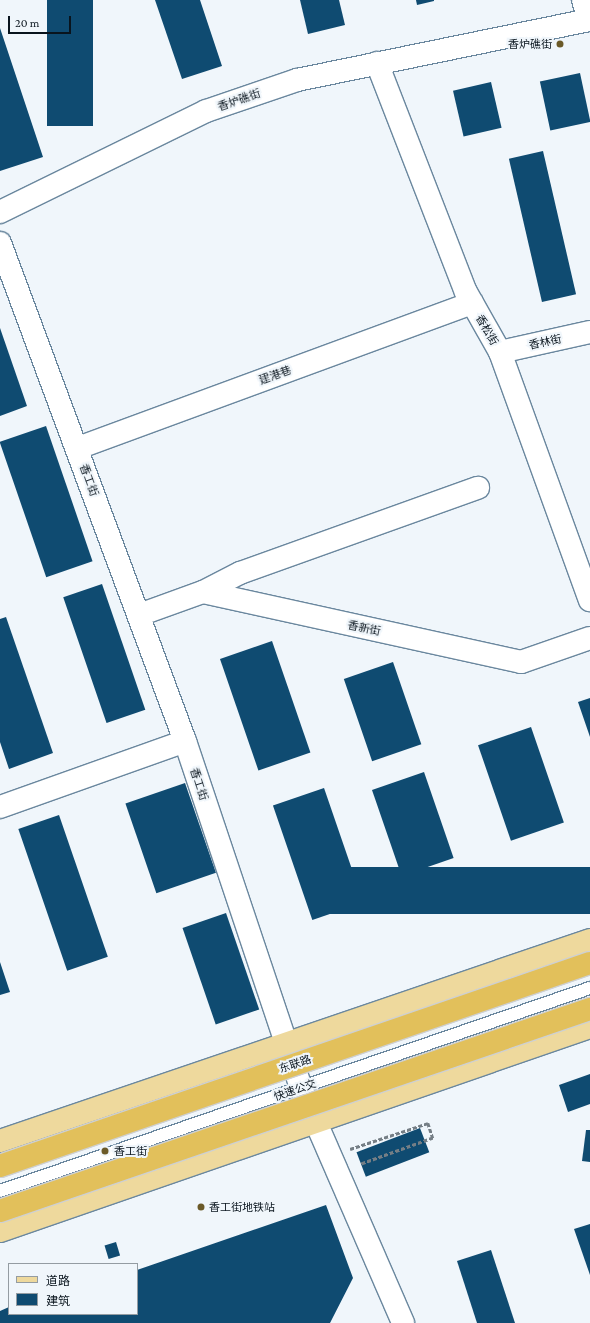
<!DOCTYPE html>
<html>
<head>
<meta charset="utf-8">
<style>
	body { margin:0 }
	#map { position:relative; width:590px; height:1323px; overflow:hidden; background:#f0f6fb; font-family:"Crimson Pro","Noto Sans SC",serif }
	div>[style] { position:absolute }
	.building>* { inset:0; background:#0f4b71; transform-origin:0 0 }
	.path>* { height:2.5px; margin-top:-1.25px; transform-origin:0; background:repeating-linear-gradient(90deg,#757e85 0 4px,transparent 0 6px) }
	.roads { filter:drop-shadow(1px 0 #6a879e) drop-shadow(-1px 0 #6a879e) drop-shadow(0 1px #6a879e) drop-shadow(0 -1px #6a879e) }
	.lane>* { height:12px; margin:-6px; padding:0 6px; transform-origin:6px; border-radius:6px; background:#fff }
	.street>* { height:22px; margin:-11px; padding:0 11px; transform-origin:11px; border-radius:11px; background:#fff }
	.primary>* { height:22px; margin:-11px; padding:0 11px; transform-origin:11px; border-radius:11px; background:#eed99d }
	.bridges { filter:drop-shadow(1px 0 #ced0d2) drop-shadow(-1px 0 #ced0d2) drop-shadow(0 1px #ced0d2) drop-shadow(0 -1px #ced0d2) }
	.highway-bridge>* { height:22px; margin:-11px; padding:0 11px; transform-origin:11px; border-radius:11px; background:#e2c05b }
	.dots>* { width:11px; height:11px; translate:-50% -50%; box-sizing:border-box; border:2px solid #f0f6fb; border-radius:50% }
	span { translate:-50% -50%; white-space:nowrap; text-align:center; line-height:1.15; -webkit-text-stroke:4px #f0f6fb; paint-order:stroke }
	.poi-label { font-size:11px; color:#09141d }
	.right { translate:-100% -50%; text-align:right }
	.left { translate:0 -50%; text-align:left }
	.street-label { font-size:11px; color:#09141d }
	.legend { position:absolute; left:8px; top:1263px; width:130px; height:52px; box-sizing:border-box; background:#f0f6fb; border:1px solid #949ca2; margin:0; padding:5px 7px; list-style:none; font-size:12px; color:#09141d }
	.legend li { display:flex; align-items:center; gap:8px; height:20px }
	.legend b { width:20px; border:1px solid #949ca2 }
	.scale { position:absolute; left:8px; top:16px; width:63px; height:18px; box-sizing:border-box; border:2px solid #09141d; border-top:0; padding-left:5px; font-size:12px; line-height:14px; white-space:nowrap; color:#09141d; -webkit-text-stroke:3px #f0f6fb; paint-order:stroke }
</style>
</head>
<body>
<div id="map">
	<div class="building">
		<i style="left:47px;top:0;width:46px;height:126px"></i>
		<i style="clip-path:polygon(155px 0,200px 0,222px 66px,182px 79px)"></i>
		<i style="clip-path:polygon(300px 0,339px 0,345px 25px,308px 34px)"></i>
		<i style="clip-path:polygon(416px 0,434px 0,434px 1px,417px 5px)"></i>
		<i style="clip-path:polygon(0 28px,43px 157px,0 171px)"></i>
		<i style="left:580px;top:73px;width:50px;height:41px;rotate:78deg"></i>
		<i style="left:491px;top:82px;width:47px;height:39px;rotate:77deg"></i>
		<i style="left:543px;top:151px;width:147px;height:35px;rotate:77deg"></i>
		<i style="clip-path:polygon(0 328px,27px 406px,0 416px)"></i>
		<i style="left:46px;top:426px;width:143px;height:49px;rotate:71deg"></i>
		<i style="left:102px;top:584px;width:133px;height:41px;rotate:71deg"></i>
		<i style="clip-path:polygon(6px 617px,53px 753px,9px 769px,0 742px,0 619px)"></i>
		<i style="left:272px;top:641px;width:118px;height:55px;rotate:71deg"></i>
		<i style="left:393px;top:662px;width:87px;height:52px;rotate:71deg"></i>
		<i style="clip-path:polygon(590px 698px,590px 737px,578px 702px)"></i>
		<i style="left:531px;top:727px;width:101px;height:56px;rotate:71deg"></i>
		<i style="left:424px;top:772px;width:91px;height:55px;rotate:71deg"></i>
		<i style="left:185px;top:783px;width:95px;height:63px;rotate:71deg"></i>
		<i style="left:324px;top:788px;width:121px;height:54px;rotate:71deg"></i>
		<i style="left:59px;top:815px;width:150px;height:43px;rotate:71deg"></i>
		<i style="left:590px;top:867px;width:47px;height:277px;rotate:90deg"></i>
		<i style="left:226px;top:913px;width:102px;height:46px;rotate:71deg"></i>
		<i style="clip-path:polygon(0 962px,10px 992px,0 995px)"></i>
		<i style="clip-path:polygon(590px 1074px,590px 1104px,568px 1112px,559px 1085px)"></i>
		<i style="left:420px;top:1128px;width:26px;height:68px;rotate:69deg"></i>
		<i style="clip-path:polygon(586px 1130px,590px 1130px,590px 1162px,582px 1161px)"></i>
		<i style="clip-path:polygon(326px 1205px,353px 1278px,330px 1323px,0 1323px,0 1311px,9px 1307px,9px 1314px,137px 1314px,137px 1270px)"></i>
		<i style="clip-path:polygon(590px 1224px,590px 1275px,574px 1229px)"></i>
		<i style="left:116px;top:1242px;width:14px;height:12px;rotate:73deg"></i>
		<i style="clip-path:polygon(491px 1250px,515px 1323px,477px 1323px,457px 1261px)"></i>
	</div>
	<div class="path">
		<i style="left:350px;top:1149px;width:82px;rotate:-18.4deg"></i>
		<i style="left:428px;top:1123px;width:16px;rotate:72deg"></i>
		<i style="left:433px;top:1138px;width:77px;rotate:160.1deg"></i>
	</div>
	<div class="roads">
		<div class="lane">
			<i style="left:0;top:1191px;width:624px;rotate:-18.99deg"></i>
		</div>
		<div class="street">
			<i style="left:583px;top:0;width:21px;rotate:73deg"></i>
			<i style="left:377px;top:63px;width:246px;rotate:68.8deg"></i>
			<i style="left:466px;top:292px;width:69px;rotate:60.5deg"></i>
			<i style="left:500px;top:352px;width:264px;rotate:70.1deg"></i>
			<i style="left:0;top:212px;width:229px;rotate:-26.1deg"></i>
			<i style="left:206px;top:111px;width:96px;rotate:-18.8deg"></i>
			<i style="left:297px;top:80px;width:299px;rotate:-11.6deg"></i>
			<i style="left:0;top:243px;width:531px;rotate:69.62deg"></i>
			<i style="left:185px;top:741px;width:366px;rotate:71.5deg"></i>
			<i style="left:301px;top:1088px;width:256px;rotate:66.5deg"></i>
			<i style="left:500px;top:352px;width:92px;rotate:-12.5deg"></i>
			<i style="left:78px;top:448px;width:420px;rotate:-20.2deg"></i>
			<i style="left:203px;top:592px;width:42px;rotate:-27.2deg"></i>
			<i style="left:240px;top:573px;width:253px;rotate:-19.7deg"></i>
			<i style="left:139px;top:615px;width:68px;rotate:-19.8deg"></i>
			<i style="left:203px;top:592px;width:326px;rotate:12.4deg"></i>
			<i style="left:521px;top:662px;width:73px;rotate:-19.2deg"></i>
			<i style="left:0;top:807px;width:196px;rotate:-19.6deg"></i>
		</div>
		<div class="primary">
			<i style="left:0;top:1141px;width:623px;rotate:-18.81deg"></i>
			<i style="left:0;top:1231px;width:624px;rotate:-19.07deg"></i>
		</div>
	</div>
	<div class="bridges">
		<div class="highway-bridge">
			<i style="left:0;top:1166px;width:624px;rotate:-18.99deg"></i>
			<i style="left:0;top:1211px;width:624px;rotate:-18.9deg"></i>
		</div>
	</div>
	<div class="dots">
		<i style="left:560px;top:44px;background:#6b5a28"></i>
		<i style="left:105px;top:1151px;background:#6b5a28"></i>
		<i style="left:201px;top:1207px;background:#6b5a28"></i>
	</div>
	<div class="poi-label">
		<span class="right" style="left:552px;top:44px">香炉礁街</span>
		<span class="left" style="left:114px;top:1151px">香工街</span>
		<span class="left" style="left:209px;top:1207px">香工街地铁站</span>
	</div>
	<div class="street-label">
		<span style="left:239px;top:100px;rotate:-19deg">香炉礁街</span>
		<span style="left:487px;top:330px;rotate:60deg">香松街</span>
		<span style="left:545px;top:342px;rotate:-12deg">香林街</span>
		<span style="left:275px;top:375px;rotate:-20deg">建港巷</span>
		<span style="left:89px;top:480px;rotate:70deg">香工街</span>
		<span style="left:364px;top:628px;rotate:12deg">香新街</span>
		<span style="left:199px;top:784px;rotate:72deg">香工街</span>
		<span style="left:295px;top:1064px;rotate:-19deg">东联路</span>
		<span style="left:295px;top:1090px;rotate:-19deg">快速公交</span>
	</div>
	<ul class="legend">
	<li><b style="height:5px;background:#eed99d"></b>道路</li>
	<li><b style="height:11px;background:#0f4b71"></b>建筑</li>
	</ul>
	<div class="scale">20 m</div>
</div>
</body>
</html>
